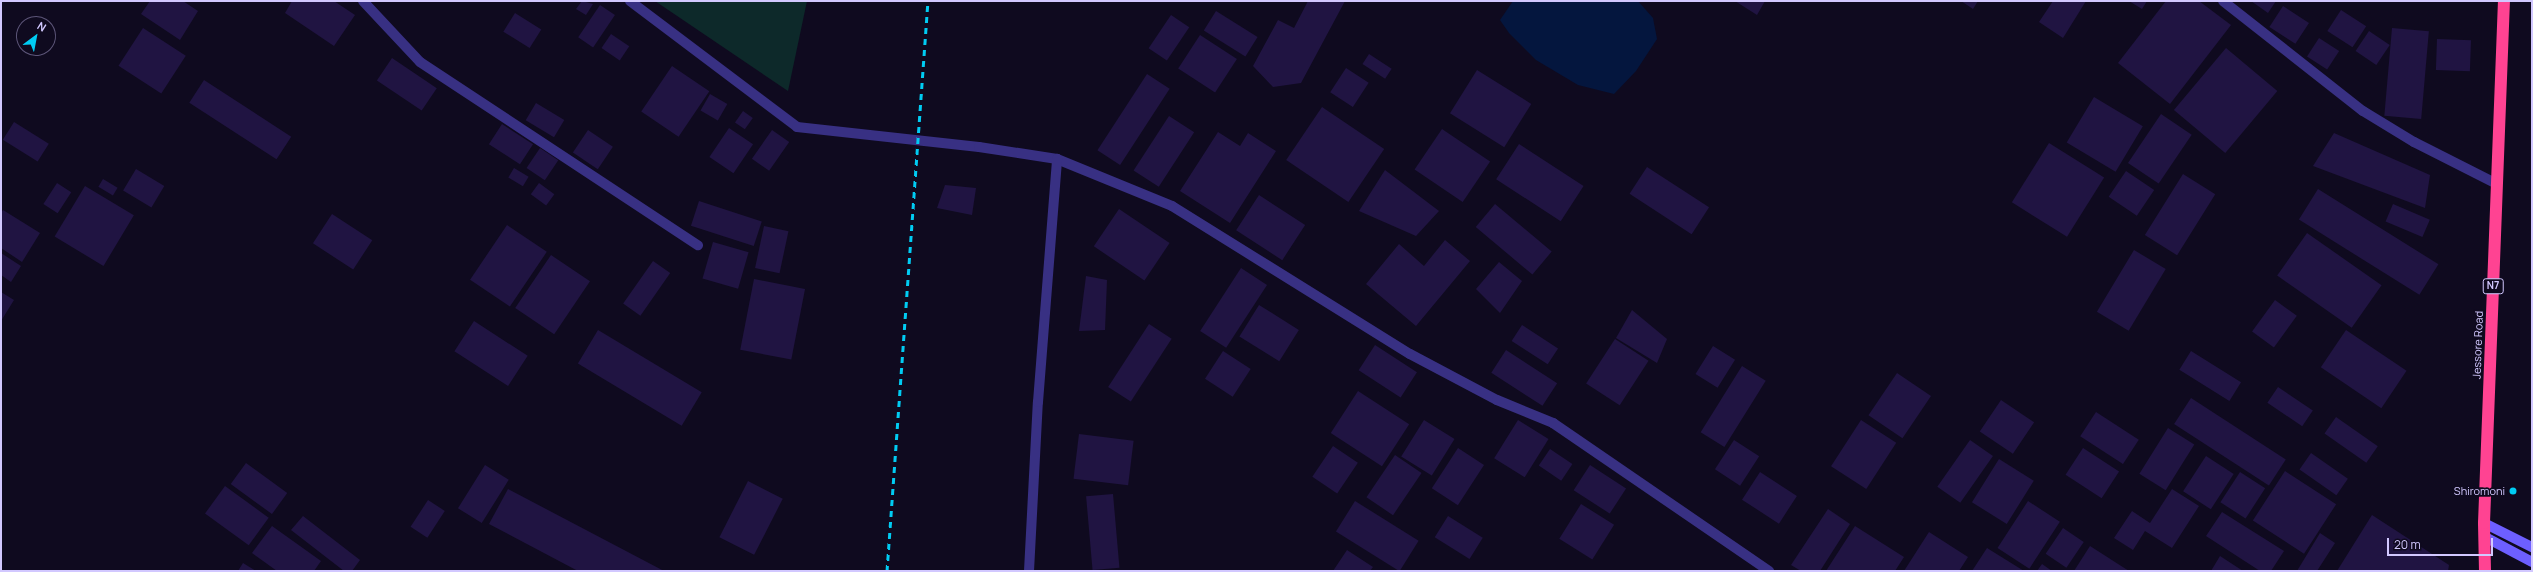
<!DOCTYPE html>
<html>
<head>
<meta charset="utf-8">
<style>
	body { margin:0 }
	#map { position:relative; width:2533px; height:572px; overflow:hidden; background:#0f0a1f; font-family:Manrope,sans-serif }
	div>[style] { position:absolute }
	.green>* { inset:0; background:#0d292a }
	.water>* { inset:0; background:#04163e }
	.building>* { inset:0; background:#201442; transform-origin:0 0 }
	.street>* { height:10px; margin:-5px; padding:0 5px; transform-origin:5px; border-radius:5px; background:#383083 }
	.secondary>* { height:10px; margin:-5px; padding:0 5px; transform-origin:5px; border-radius:5px; background:#6d5fff }
	.highway>* { height:12px; margin:-6px; padding:0 6px; transform-origin:6px; border-radius:6px; background:#ff4392 }
	.rail>* { height:3px; margin-top:-1.5px; transform-origin:0; background:repeating-linear-gradient(90deg,#00ccf3 0 6px,transparent 0 11px) }
	.dots>* { width:11px; height:11px; translate:-50% -50%; box-sizing:border-box; border:2px solid #0f0a1f; border-radius:50% }
	span { translate:-50% -50%; white-space:nowrap; text-align:center; line-height:1.15; -webkit-text-stroke:3.5px #0f0a1f; paint-order:stroke }
	.shield-label span { padding:1px 3px; background:#0f0a1f; border:1px solid; border-radius:3px; -webkit-text-stroke-width:0 }
	.shield-label { font-size:10px; color:#d2c8ff; font-weight:700 }
	.street-label { font-size:11px; color:#d2c8ff }
	.poi-label { font-size:11px; color:#d2c8ff }
	.right { translate:-100% -50%; text-align:right }
	.frame { position:absolute; inset:0; border:2px solid #d2c8ff; pointer-events:none }
	.north { position:absolute; left:16px; top:16px; width:40px; height:40px; box-sizing:border-box; background:#0f0a1f; border:1px solid #5d5679; border-radius:50%; rotate:32deg; font-size:11px; font-weight:700; line-height:16px; text-align:center; color:#d2c8ff }
	.north::after { content:''; display:block; margin:auto; width:14px; height:18px; background:#00ccf3; clip-path:polygon(50% 0,100% 100%,50% 72%,0 100%) }
	.scale { position:absolute; left:2387px; top:538px; width:106px; height:18px; box-sizing:border-box; border:2px solid #d2c8ff; border-top:0; padding-left:5px; font-size:12px; line-height:14px; white-space:nowrap; color:#d2c8ff; -webkit-text-stroke:3px #0f0a1f; paint-order:stroke }
</style>
</head>
<body>
<div id="map">
	<div class="green">
		<i style="clip-path:polygon(655px 1px,807px 1px,788px 91px)"></i>
	</div>
	<div class="water">
		<i style="clip-path:polygon(1513px 1px,1638px 1px,1653px 18px,1657px 39px,1636px 71px,1614px 94px,1578px 85px,1536px 60px,1509px 33px,1500px 20px)"></i>
	</div>
	<div class="building">
		<i style="clip-path:polygon(150px 1px,183px 1px,198px 11px,180px 40px,141px 14px)"></i>
		<i style="clip-path:polygon(292px 1px,334px 1px,355px 15px,334px 46px,285px 13px)"></i>
		<i style="clip-path:polygon(582px 1px,593px 4px,586px 15px,576px 9px)"></i>
		<i style="clip-path:polygon(1308px 1px,1345px 1px,1301px 83px,1273px 87px,1253px 66px,1278px 20px,1294px 28px)"></i>
		<i style="clip-path:polygon(1735px 1px,1765px 1px,1757px 15px)"></i>
		<i style="clip-path:polygon(1961px 1px,1978px 1px,1973px 9px)"></i>
		<i style="clip-path:polygon(2053px 1px,2086px 1px,2063px 38px,2039px 22px)"></i>
		<i style="clip-path:polygon(2129px 1px,2147px 1px,2142px 9px)"></i>
		<i style="clip-path:polygon(2166px 1px,2199px 1px,2231px 25px,2170px 104px,2118px 63px)"></i>
		<i style="clip-path:polygon(2251px 1px,2276px 1px,2268px 13px)"></i>
		<i style="left:600px;top:5px;width:18px;height:39px;rotate:34deg"></i>
		<i style="left:2283px;top:6px;width:31px;height:25px;rotate:33deg"></i>
		<i style="left:2341px;top:10px;width:30px;height:25px;rotate:33deg"></i>
		<i style="left:1216px;top:11px;width:49px;height:23px;rotate:32deg"></i>
		<i style="left:515px;top:13px;width:31px;height:22px;rotate:32deg"></i>
		<i style="left:1171px;top:15px;width:22px;height:40px;rotate:34deg"></i>
		<i style="left:143px;top:28px;width:51px;height:45px;rotate:33deg"></i>
		<i style="left:2392px;top:28px;width:37px;height:88px;rotate:5deg"></i>
		<i style="left:2369px;top:31px;width:25px;height:24px;rotate:34deg"></i>
		<i style="left:611px;top:34px;width:22px;height:17px;rotate:34deg"></i>
		<i style="left:1200px;top:35px;width:44px;height:40px;rotate:33deg"></i>
		<i style="left:2319px;top:38px;width:24px;height:22px;rotate:33deg"></i>
		<i style="left:2437px;top:39px;width:34px;height:31px;rotate:2deg"></i>
		<i style="left:2226px;top:48px;width:67px;height:81px;rotate:40deg"></i>
		<i style="left:1369px;top:54px;width:27px;height:12px;rotate:33deg"></i>
		<i style="left:392px;top:58px;width:54px;height:27px;rotate:34deg"></i>
		<i style="left:672px;top:66px;width:45px;height:55px;rotate:34deg"></i>
		<i style="left:1346px;top:68px;width:27px;height:29px;rotate:33deg"></i>
		<i style="left:1477px;top:70px;width:64px;height:51px;rotate:32deg"></i>
		<i style="left:1147px;top:74px;width:27px;height:91px;rotate:33deg"></i>
		<i style="left:204px;top:80px;width:104px;height:27px;rotate:33deg"></i>
		<i style="left:710px;top:94px;width:20px;height:19px;rotate:30deg"></i>
		<i style="left:2094px;top:97px;width:57px;height:53px;rotate:31deg"></i>
		<i style="left:536px;top:103px;width:33px;height:20px;rotate:31deg"></i>
		<i style="left:1322px;top:107px;width:75px;height:64px;rotate:34deg"></i>
		<i style="left:743px;top:111px;width:12px;height:14px;rotate:35deg"></i>
		<i style="left:2161px;top:114px;width:37px;height:59px;rotate:34deg"></i>
		<i style="left:1169px;top:116px;width:30px;height:65px;rotate:33deg"></i>
		<i style="left:14px;top:122px;width:41px;height:21px;rotate:32deg"></i>
		<i style="left:502px;top:124px;width:37px;height:24px;rotate:33deg"></i>
		<i style="left:729px;top:128px;width:29px;height:35px;rotate:34deg"></i>
		<i style="left:1442px;top:129px;width:58px;height:49px;rotate:34deg"></i>
		<i style="left:588px;top:130px;width:30px;height:27px;rotate:34deg"></i>
		<i style="left:772px;top:130px;width:21px;height:35px;rotate:35deg"></i>
		<i style="clip-path:polygon(1218px 132px,1240px 146px,1248px 133px,1276px 151px,1230px 223px,1180px 191px)"></i>
		<i style="clip-path:polygon(2334px 133px,2430px 175px,2425px 208px,2313px 166px)"></i>
		<i style="left:2049px;top:143px;width:65px;height:70px;rotate:32deg"></i>
		<i style="left:1519px;top:144px;width:77px;height:42px;rotate:33deg"></i>
		<i style="left:540px;top:148px;width:22px;height:24px;rotate:34deg"></i>
		<i style="left:1647px;top:167px;width:74px;height:32px;rotate:33deg"></i>
		<i style="left:514px;top:168px;width:17px;height:11px;rotate:31deg"></i>
		<i style="left:136px;top:169px;width:33px;height:25px;rotate:31deg"></i>
		<i style="clip-path:polygon(1385px 170px,1439px 211px,1416px 236px,1359px 211px)"></i>
		<i style="left:2126px;top:171px;width:34px;height:31px;rotate:34deg"></i>
		<i style="left:2183px;top:174px;width:38px;height:72px;rotate:32deg"></i>
		<i style="left:103px;top:179px;width:17px;height:9px;rotate:31deg"></i>
		<i style="left:57px;top:183px;width:17px;height:25px;rotate:33deg"></i>
		<i style="left:539px;top:183px;width:19px;height:14px;rotate:36deg"></i>
		<i style="clip-path:polygon(945px 185px,976px 188px,972px 215px,937px 208px)"></i>
		<i style="left:85px;top:186px;width:57px;height:59px;rotate:31deg"></i>
		<i style="left:2318px;top:189px;width:142px;height:36px;rotate:32deg"></i>
		<i style="left:1259px;top:195px;width:55px;height:42px;rotate:33deg"></i>
		<i style="left:699px;top:201px;width:66px;height:26px;rotate:18deg"></i>
		<i style="left:1495px;top:204px;width:74px;height:30px;rotate:40deg"></i>
		<i style="left:2393px;top:204px;width:40px;height:19px;rotate:23deg"></i>
		<i style="left:1119px;top:209px;width:61px;height:45px;rotate:34deg"></i>
		<i style="clip-path:polygon(3px 210px,40px 233px,22px 262px,1px 248px,1px 213px)"></i>
		<i style="left:332px;top:214px;width:48px;height:35px;rotate:33deg"></i>
		<i style="left:507px;top:225px;width:48px;height:66px;rotate:34deg"></i>
		<i style="left:764px;top:226px;width:25px;height:43px;rotate:12deg"></i>
		<i style="left:2307px;top:233px;width:91px;height:52px;rotate:35deg"></i>
		<i style="clip-path:polygon(1445px 240px,1470px 261px,1416px 326px,1366px 284px,1399px 244px,1424px 266px)"></i>
		<i style="left:713px;top:242px;width:37px;height:38px;rotate:16deg"></i>
		<i style="left:2134px;top:250px;width:37px;height:72px;rotate:31deg"></i>
		<i style="clip-path:polygon(1px 253px,21px 266px,11px 282px,1px 275px)"></i>
		<i style="left:551px;top:255px;width:47px;height:64px;rotate:34deg"></i>
		<i style="left:653px;top:261px;width:21px;height:52px;rotate:35deg"></i>
		<i style="clip-path:polygon(1499px 262px,1522px 281px,1500px 313px,1476px 289px)"></i>
		<i style="left:1241px;top:268px;width:31px;height:75px;rotate:33deg"></i>
		<i style="clip-path:polygon(1086px 276px,1107px 280px,1105px 330px,1079px 331px)"></i>
		<i style="left:754px;top:279px;width:52px;height:72px;rotate:11deg"></i>
		<i style="clip-path:polygon(1px 292px,14px 300px,1px 321px)"></i>
		<i style="left:2275px;top:300px;width:27px;height:39px;rotate:36deg"></i>
		<i style="left:1259px;top:305px;width:47px;height:37px;rotate:32deg"></i>
		<i style="clip-path:polygon(1632px 310px,1667px 339px,1657px 363px,1616px 338px)"></i>
		<i style="left:474px;top:321px;width:64px;height:36px;rotate:33deg"></i>
		<i style="left:1149px;top:324px;width:27px;height:75px;rotate:33deg"></i>
		<i style="left:1522px;top:325px;width:43px;height:19px;rotate:33deg"></i>
		<i style="left:598px;top:330px;width:121px;height:39px;rotate:31deg"></i>
		<i style="left:2346px;top:330px;width:73px;height:45px;rotate:34deg"></i>
		<i style="left:1615px;top:339px;width:40px;height:53px;rotate:33deg"></i>
		<i style="left:1375px;top:345px;width:50px;height:30px;rotate:33deg"></i>
		<i style="left:1713px;top:346px;width:26px;height:33px;rotate:32deg"></i>
		<i style="left:1506px;top:350px;width:61px;height:27px;rotate:33deg"></i>
		<i style="left:1223px;top:351px;width:33px;height:33px;rotate:33deg"></i>
		<i style="left:2191px;top:351px;width:59px;height:22px;rotate:32deg"></i>
		<i style="left:1742px;top:366px;width:28px;height:78px;rotate:32deg"></i>
		<i style="left:1897px;top:373px;width:41px;height:51px;rotate:34deg"></i>
		<i style="left:2278px;top:387px;width:42px;height:19px;rotate:34deg"></i>
		<i style="left:1358px;top:391px;width:61px;height:50px;rotate:33deg"></i>
		<i style="left:2191px;top:398px;width:113px;height:31px;rotate:33deg"></i>
		<i style="left:2001px;top:400px;width:40px;height:38px;rotate:34deg"></i>
		<i style="left:2096px;top:412px;width:51px;height:29px;rotate:33deg"></i>
		<i style="left:2336px;top:417px;width:51px;height:20px;rotate:35deg"></i>
		<i style="left:1424px;top:420px;width:36px;height:43px;rotate:32deg"></i>
		<i style="left:1518px;top:420px;width:36px;height:45px;rotate:32deg"></i>
		<i style="left:1861px;top:420px;width:42px;height:55px;rotate:33deg"></i>
		<i style="left:2168px;top:428px;width:31px;height:54px;rotate:32deg"></i>
		<i style="left:1079px;top:434px;width:55px;height:45px;rotate:7deg"></i>
		<i style="left:1734px;top:440px;width:30px;height:35px;rotate:33deg"></i>
		<i style="left:1970px;top:440px;width:28px;height:57px;rotate:35deg"></i>
		<i style="left:1333px;top:446px;width:30px;height:37px;rotate:34deg"></i>
		<i style="left:1458px;top:448px;width:31px;height:48px;rotate:33deg"></i>
		<i style="left:2083px;top:448px;width:43px;height:32px;rotate:33deg"></i>
		<i style="left:1550px;top:449px;width:27px;height:20px;rotate:34deg"></i>
		<i style="left:2311px;top:453px;width:45px;height:20px;rotate:35deg"></i>
		<i style="left:1395px;top:455px;width:32px;height:51px;rotate:34deg"></i>
		<i style="left:2206px;top:456px;width:33px;height:42px;rotate:33deg"></i>
		<i style="left:1999px;top:459px;width:41px;height:51px;rotate:32deg"></i>
		<i style="left:246px;top:463px;width:51px;height:26px;rotate:36deg"></i>
		<i style="left:485px;top:465px;width:28px;height:51px;rotate:32deg"></i>
		<i style="left:1590px;top:465px;width:43px;height:30px;rotate:33deg"></i>
		<i style="left:2285px;top:471px;width:61px;height:59px;rotate:33deg"></i>
		<i style="left:1760px;top:472px;width:44px;height:33px;rotate:33deg"></i>
		<i style="left:2240px;top:472px;width:30px;height:36px;rotate:33deg"></i>
		<i style="left:748px;top:481px;width:39px;height:63px;rotate:27deg"></i>
		<i style="left:225px;top:486px;width:54px;height:34px;rotate:36deg"></i>
		<i style="clip-path:polygon(508px 489px,664px 571px,578px 571px,489px 524px)"></i>
		<i style="clip-path:polygon(2172px 489px,2199px 506px,2172px 548px,2145px 531px,2133px 550px,2114px 538px,2132px 511px,2150px 523px)"></i>
		<i style="left:1113px;top:494px;width:74px;height:27px;rotate:85deg"></i>
		<i style="left:428px;top:500px;width:20px;height:32px;rotate:33deg"></i>
		<i style="left:1355px;top:501px;width:75px;height:36px;rotate:32deg"></i>
		<i style="left:2028px;top:501px;width:38px;height:56px;rotate:33deg"></i>
		<i style="left:1581px;top:504px;width:39px;height:41px;rotate:32deg"></i>
		<i style="clip-path:polygon(1828px 509px,1850px 524px,1820px 571px,1801px 571px,1791px 565px)"></i>
		<i style="clip-path:polygon(2222px 512px,2284px 551px,2271px 571px,2260px 571px,2206px 536px)"></i>
		<i style="clip-path:polygon(2372px 515px,2449px 565px,2448px 571px,2337px 571px)"></i>
		<i style="clip-path:polygon(303px 516px,360px 560px,352px 571px,344px 571px,291px 530px)"></i>
		<i style="left:1448px;top:516px;width:41px;height:25px;rotate:32deg"></i>
		<i style="clip-path:polygon(272px 526px,321px 561px,314px 571px,277px 571px,252px 553px)"></i>
		<i style="clip-path:polygon(1855px 526px,1904px 557px,1895px 571px,1826px 571px)"></i>
		<i style="left:2063px;top:528px;width:25px;height:31px;rotate:34deg"></i>
		<i style="clip-path:polygon(1929px 532px,1968px 557px,1959px 571px,1904px 571px)"></i>
		<i style="clip-path:polygon(2320px 533px,2335px 543px,2317px 571px,2297px 571px)"></i>
		<i style="clip-path:polygon(2090px 546px,2129px 571px,2074px 571px)"></i>
		<i style="clip-path:polygon(1987px 548px,2024px 571px,1972px 571px)"></i>
		<i style="clip-path:polygon(1347px 550px,1373px 567px,1370px 571px,1333px 571px)"></i>
		<i style="clip-path:polygon(2220px 556px,2243px 571px,2211px 571px)"></i>
		<i style="clip-path:polygon(243px 563px,256px 571px,238px 571px)"></i>
		<i style="clip-path:polygon(2042px 564px,2052px 571px,2037px 571px)"></i>
	</div>
	<div class="street">
		<i style="left:363px;top:1px;width:83px;rotate:46.9deg"></i>
		<i style="left:420px;top:62px;width:333px;rotate:33.4deg"></i>
		<i style="left:630px;top:1px;width:209px;rotate:37deg"></i>
		<i style="left:797px;top:127px;width:183px;rotate:6.3deg"></i>
		<i style="left:979px;top:147px;width:79px;rotate:8.7deg"></i>
		<i style="left:1057px;top:159px;width:124px;rotate:22.2deg"></i>
		<i style="left:1172px;top:206px;width:280px;rotate:31.9deg"></i>
		<i style="left:1410px;top:354px;width:98px;rotate:27.9deg"></i>
		<i style="left:1497px;top:400px;width:61px;rotate:22.3deg"></i>
		<i style="left:1553px;top:423px;width:262px;rotate:34.4deg"></i>
		<i style="left:2223px;top:1px;width:178px;rotate:38.2deg"></i>
		<i style="left:2363px;top:111px;width:60px;rotate:31.3deg"></i>
		<i style="left:2414px;top:142px;width:93px;rotate:26.8deg"></i>
		<i style="left:1029px;top:571px;width:169px;rotate:-87deg"></i>
		<i style="left:1038px;top:402px;width:244px;rotate:-85.5deg"></i>
	</div>
	<div class="secondary">
		<i style="left:2484px;top:523px;width:54px;rotate:26.6deg"></i>
		<i style="left:2485px;top:537px;width:53px;rotate:28deg"></i>
	</div>
	<div class="highway">
		<i style="left:2485px;top:571px;width:48px;rotate:-91.2deg"></i>
		<i style="left:2484px;top:523px;width:522px;rotate:-87.81deg"></i>
	</div>
	<div class="rail">
		<i style="left:887px;top:571px;width:571px;rotate:-85.89deg"></i>
	</div>
	<div class="dots">
		<i style="left:2513px;top:491px;background:#00ccf3"></i>
	</div>
	<div class="shield-label">
		<span style="left:2493px;top:286px">N7</span>
	</div>
	<div class="street-label">
		<span style="left:2478px;top:345px;rotate:-88deg">Jessore Road</span>
	</div>
	<div class="poi-label">
		<span class="right" style="left:2505px;top:491px">Shiromoni</span>
	</div>
	<div class="frame"></div>
	<div class="north">N</div>
	<div class="scale">20 m</div>
</div>
</body>
</html>
